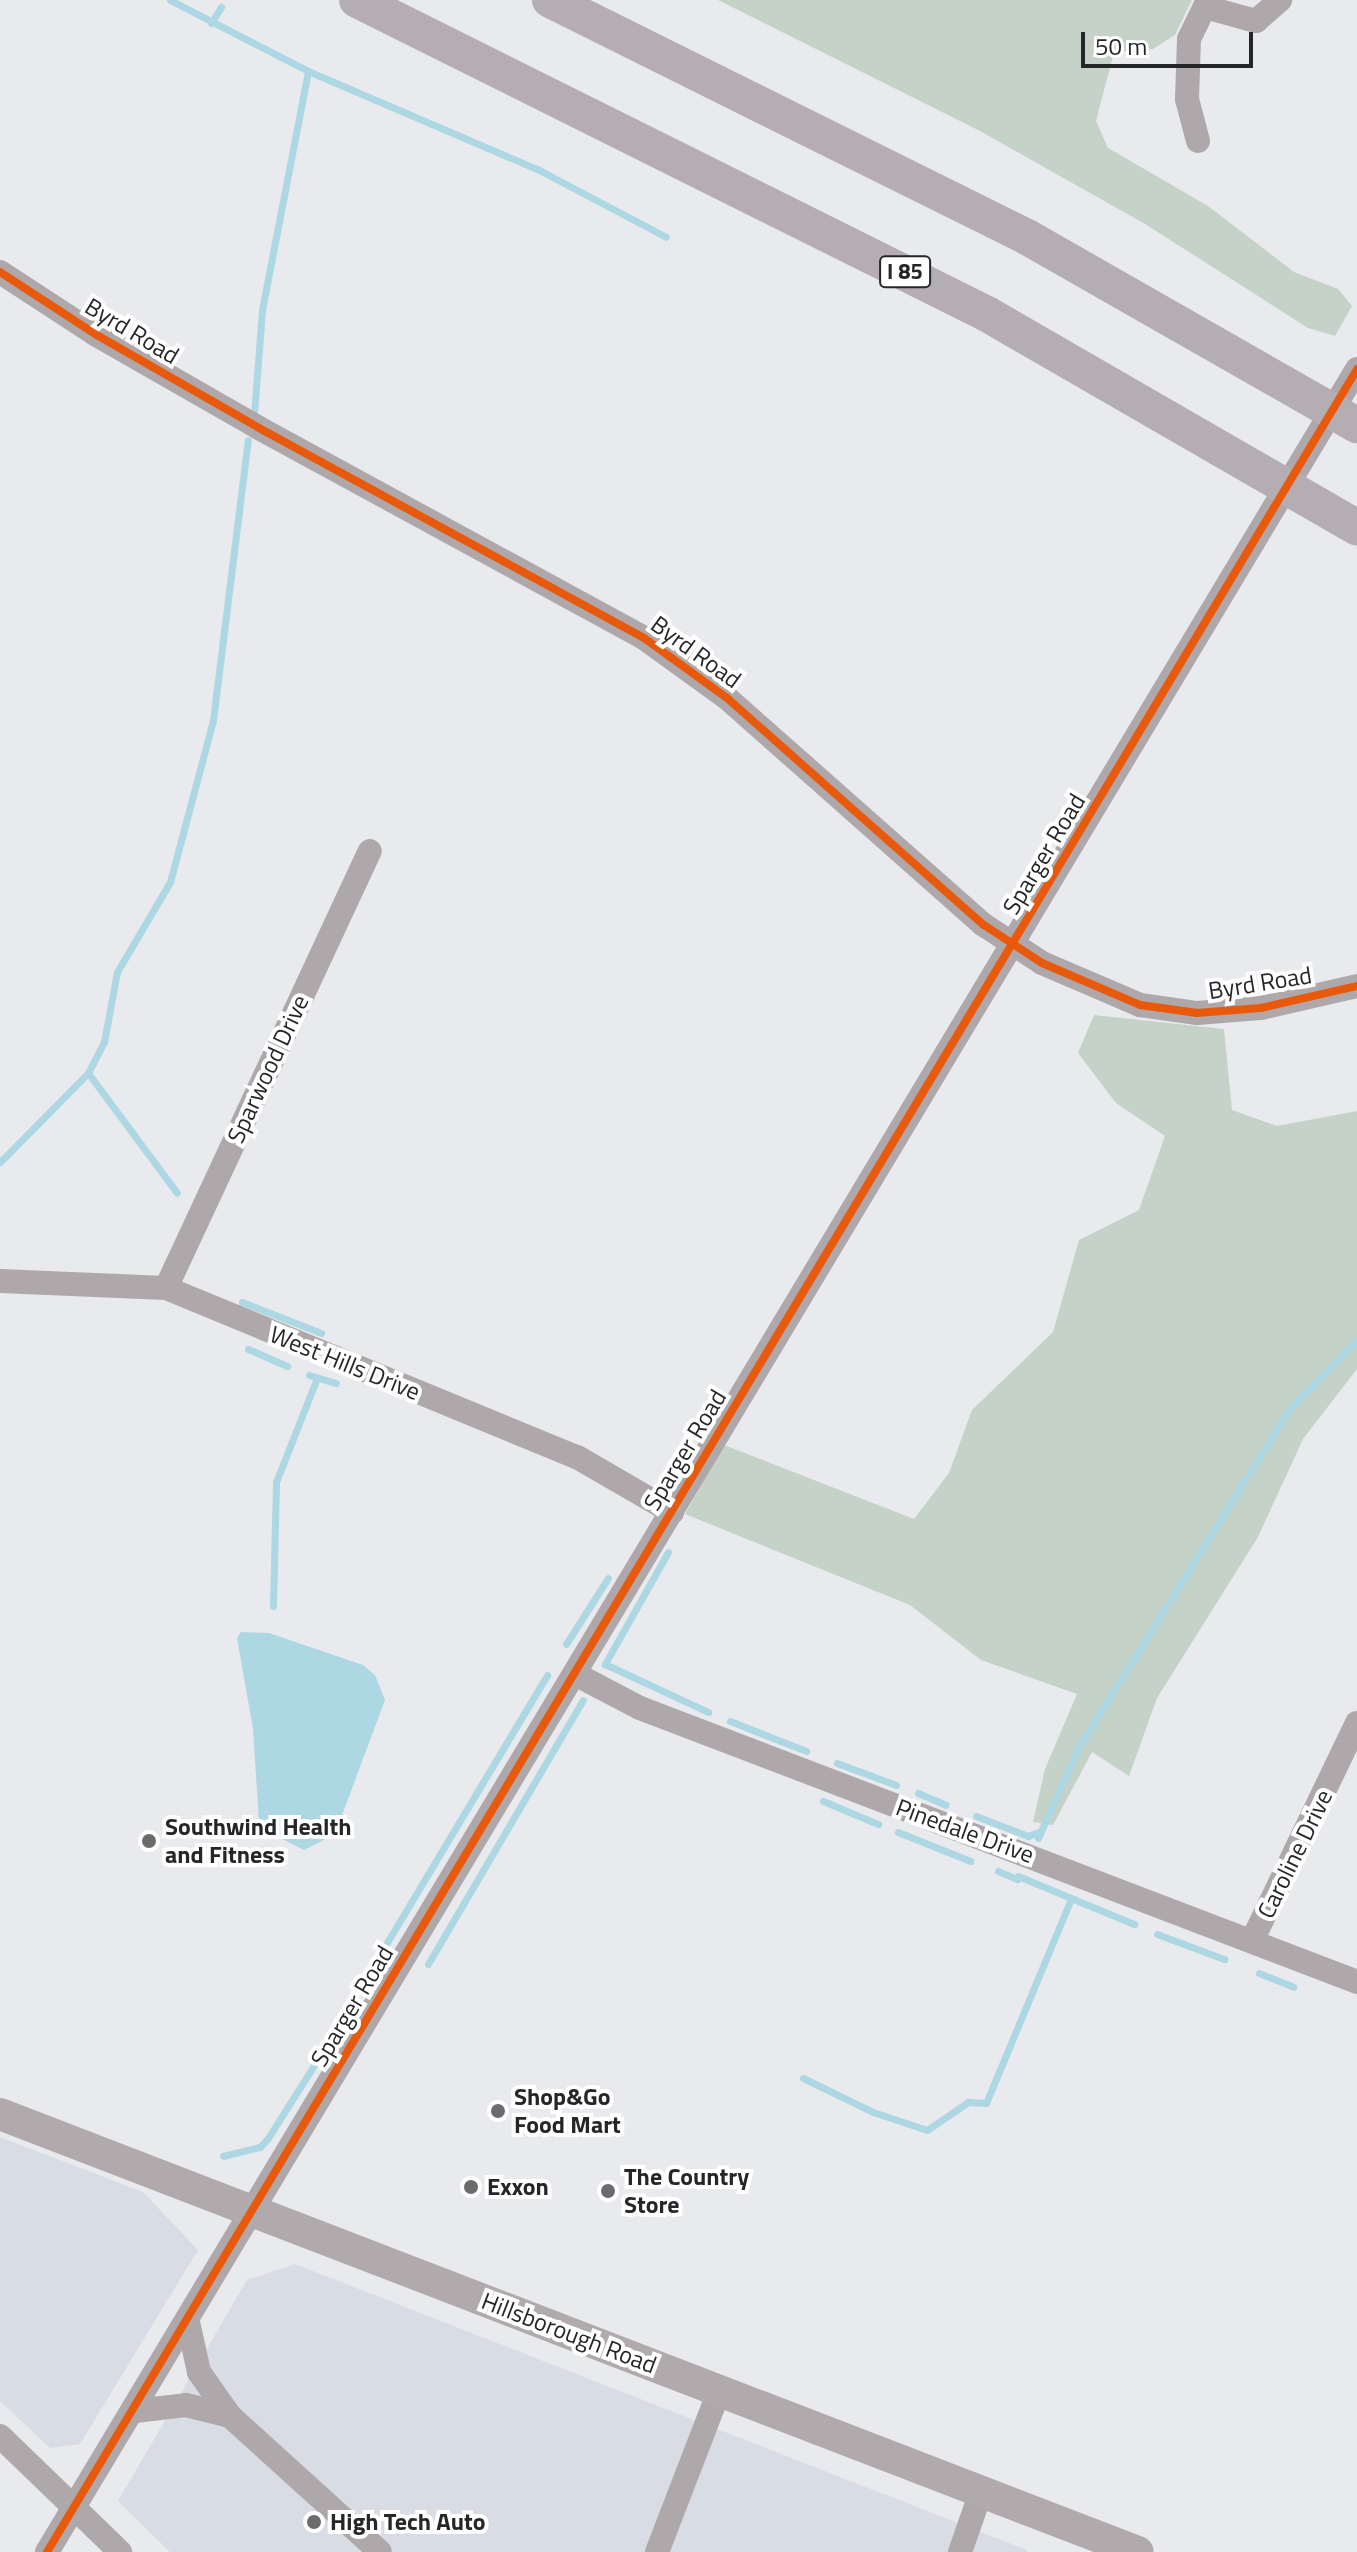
<!DOCTYPE html>
<html>
<head>
<meta charset="utf-8">
<style>
	body { margin:0 }
	#map { position:relative; width:1357px; height:2552px; overflow:hidden; background:#e8eaee; font-family:"Titillium Web",sans-serif }
	div>[style] { position:absolute }
	.built>* { inset:0; background:#d8dce5 }
	.green>* { inset:0; background:#c4d2c8 }
	.water>* { inset:0; background:#add8e3 }
	.stream>* { height:7px; margin:-3.5px; padding:0 3.5px; transform-origin:3.5px; border-radius:3.5px; background:#add8e3 }
	.minor>* { height:24px; margin:-12px; padding:0 12px; transform-origin:12px; border-radius:12px; background:#aea8aa }
	.major>* { height:32px; margin:-16px; padding:0 16px; transform-origin:16px; border-radius:16px; background:#b0aaad }
	.highway>* { height:36px; margin:-18px; padding:0 18px; transform-origin:18px; border-radius:18px; background:#b4aeb2 }
	.cycleway>* { height:8px; margin:-4px; padding:0 4px; transform-origin:4px; border-radius:4px; background:#e8590c }
	.dots>* { width:22px; height:22px; translate:-50% -50%; box-sizing:border-box; border:4px solid #fff; border-radius:50% }
	span { translate:-50% -50%; white-space:nowrap; text-align:center; line-height:1.15; -webkit-text-stroke:8px #fff; paint-order:stroke }
	.shield-label span { padding:2px 6px; background:#fff; border:2px solid; border-radius:6px; -webkit-text-stroke-width:0 }
	.shield-label { font-size:22px; color:#242628; font-weight:700 }
	.street-label { font-size:24px; color:#242628 }
	.poi-label { font-size:24px; color:#242628; font-weight:700 }
	.left { translate:0 -50%; text-align:left }
	.scale { position:absolute; left:1081px; top:32px; width:172px; height:36px; box-sizing:border-box; border:4px solid #242628; border-top:0; padding-left:10px; font-size:24px; line-height:28px; white-space:nowrap; color:#242628; -webkit-text-stroke:6px #fff; paint-order:stroke }
</style>
</head>
<body>
<div id="map">
	<div class="built">
		<i style="clip-path:polygon(0 2137px,143px 2192px,198px 2250px,80px 2444px,50px 2448px,0 2401px)"></i>
		<i style="clip-path:polygon(295px 2264px,1027px 2550px,1026px 2552px,170px 2552px,118px 2501px,247px 2280px)"></i>
	</div>
	<div class="green">
		<i style="clip-path:polygon(718px 0,1192px 0,1175px 35px,1153px 49px,1114px 52px,1096px 121px,1108px 148px,1208px 206px,1294px 272px,1338px 289px,1352px 306px,1335px 336px,1308px 328px,1145px 224px,980px 131px)"></i>
		<i style="clip-path:polygon(1094px 1015px,1224px 1029px,1232px 1110px,1277px 1126px,1357px 1111px,1357px 1369px,1303px 1439px,1258px 1537px,1157px 1698px,1129px 1776px,1092px 1752px,1053px 1825px,1033px 1822px,1045px 1769px,1077px 1694px,981px 1660px,910px 1605px,685px 1514px,724px 1445px,914px 1519px,949px 1473px,972px 1410px,1053px 1332px,1079px 1240px,1139px 1210px,1165px 1136px,1116px 1103px,1078px 1053px)"></i>
	</div>
	<div class="water">
		<i style="clip-path:polygon(241px 1632px,269px 1633px,363px 1665px,375px 1675px,385px 1700px,335px 1834px,304px 1850px,264px 1830px,259px 1822px,253px 1729px,237px 1638px)"></i>
	</div>
	<div class="stream">
		<i style="left:170px;top:0;width:155px;rotate:27.2deg"></i>
		<i style="left:308px;top:71px;width:254px;rotate:23.2deg"></i>
		<i style="left:541px;top:171px;width:141px;rotate:27.8deg"></i>
		<i style="left:211px;top:23px;width:19px;rotate:-58deg"></i>
		<i style="left:254px;top:414px;width:104px;rotate:-85.6deg"></i>
		<i style="left:262px;top:310px;width:243px;rotate:-79.1deg"></i>
		<i style="left:88px;top:1073px;width:149px;rotate:53.4deg"></i>
		<i style="left:0;top:1162px;width:125px;rotate:-45.3deg"></i>
		<i style="left:88px;top:1073px;width:35px;rotate:-63deg"></i>
		<i style="left:104px;top:1042px;width:71px;rotate:-79.5deg"></i>
		<i style="left:117px;top:972px;width:104px;rotate:-59.5deg"></i>
		<i style="left:170px;top:882px;width:168px;rotate:-75.1deg"></i>
		<i style="left:213px;top:720px;width:282px;rotate:-82.9deg"></i>
		<i style="left:242px;top:1302px;width:85px;rotate:21.4deg"></i>
		<i style="left:248px;top:1349px;width:43px;rotate:23.6deg"></i>
		<i style="left:309px;top:1375px;width:28px;rotate:17deg"></i>
		<i style="left:668px;top:1552px;width:129px;rotate:119.4deg"></i>
		<i style="left:605px;top:1664px;width:114px;rotate:25deg"></i>
		<i style="left:273px;top:1606px;width:124px;rotate:-88.6deg"></i>
		<i style="left:276px;top:1482px;width:112px;rotate:-68.5deg"></i>
		<i style="left:566px;top:1644px;width:78px;rotate:-57.5deg"></i>
		<i style="left:730px;top:1721px;width:82px;rotate:21.5deg"></i>
		<i style="left:837px;top:1763px;width:63px;rotate:20.4deg"></i>
		<i style="left:918px;top:1793px;width:30px;rotate:23deg"></i>
		<i style="left:823px;top:1801px;width:60px;rotate:22.7deg"></i>
		<i style="left:976px;top:1816px;width:56px;rotate:21deg"></i>
		<i style="left:1028px;top:1836px;width:14px;rotate:-21deg"></i>
		<i style="left:898px;top:1832px;width:78px;rotate:21.9deg"></i>
		<i style="left:1038px;top:1838px;width:98px;rotate:-66deg"></i>
		<i style="left:1078px;top:1748px;width:399px;rotate:-58.1deg"></i>
		<i style="left:1289px;top:1409px;width:97px;rotate:-45.4deg"></i>
		<i style="left:998px;top:1871px;width:21px;rotate:23deg"></i>
		<i style="left:1018px;top:1876px;width:126px;rotate:22.5deg"></i>
		<i style="left:1157px;top:1934px;width:72px;rotate:20.5deg"></i>
		<i style="left:428px;top:1964px;width:306px;rotate:-59.6deg"></i>
		<i style="left:1259px;top:1973px;width:37px;rotate:22deg"></i>
		<i style="left:352px;top:2001px;width:380px;rotate:-59.1deg"></i>
		<i style="left:803px;top:2078px;width:78px;rotate:25.9deg"></i>
		<i style="left:873px;top:2112px;width:57px;rotate:18.4deg"></i>
		<i style="left:927px;top:2130px;width:50px;rotate:-34.3deg"></i>
		<i style="left:968px;top:2102px;width:18px;rotate:3deg"></i>
		<i style="left:986px;top:2103px;width:221px;rotate:-67.4deg"></i>
		<i style="left:223px;top:2156px;width:38px;rotate:-14deg"></i>
		<i style="left:260px;top:2147px;width:12px;rotate:-48deg"></i>
		<i style="left:268px;top:2138px;width:122px;rotate:-57.7deg"></i>
	</div>
	<div class="minor">
		<i style="left:1205px;top:7px;width:53px;rotate:15.4deg"></i>
		<i style="left:1256px;top:21px;width:32px;rotate:-41deg"></i>
		<i style="left:1198px;top:141px;width:43px;rotate:-104.7deg"></i>
		<i style="left:1187px;top:99px;width:60px;rotate:-88.1deg"></i>
		<i style="left:1189px;top:39px;width:43px;rotate:-64deg"></i>
		<i style="left:0;top:272px;width:113px;rotate:33.1deg"></i>
		<i style="left:95px;top:334px;width:189px;rotate:29.8deg"></i>
		<i style="left:259px;top:428px;width:439px;rotate:28.6deg"></i>
		<i style="left:644px;top:638px;width:102px;rotate:35.9deg"></i>
		<i style="left:727px;top:698px;width:343px;rotate:41.5deg"></i>
		<i style="left:984px;top:925px;width:69px;rotate:33.2deg"></i>
		<i style="left:1042px;top:963px;width:107px;rotate:23.2deg"></i>
		<i style="left:1140px;top:1005px;width:58px;rotate:8deg"></i>
		<i style="left:1197px;top:1013px;width:64px;rotate:-4.5deg"></i>
		<i style="left:1261px;top:1008px;width:98px;rotate:-12.9deg"></i>
		<i style="left:0;top:1281px;width:166px;rotate:2.4deg"></i>
		<i style="left:166px;top:1288px;width:444px;rotate:22.4deg"></i>
		<i style="left:577px;top:1457px;width:110px;rotate:30.1deg"></i>
		<i style="left:166px;top:1288px;width:482px;rotate:-65deg"></i>
		<i style="left:575px;top:1674px;width:73px;rotate:27.6deg"></i>
		<i style="left:640px;top:1708px;width:768px;rotate:20.91deg"></i>
		<i style="left:1252px;top:1941px;width:242px;rotate:-64.3deg"></i>
		<i style="left:188px;top:2322px;width:51px;rotate:77.6deg"></i>
		<i style="left:199px;top:2372px;width:54px;rotate:54.8deg"></i>
		<i style="left:230px;top:2416px;width:202px;rotate:42.2deg"></i>
		<i style="left:135px;top:2411px;width:51px;rotate:-6.7deg"></i>
		<i style="left:186px;top:2405px;width:45px;rotate:14deg"></i>
		<i style="left:0;top:2436px;width:167px;rotate:44deg"></i>
		<i style="left:47px;top:2552px;width:2546px;rotate:-59.03deg"></i>
		<i style="left:657px;top:2552px;width:173px;rotate:-68.9deg"></i>
		<i style="left:960px;top:2552px;width:64px;rotate:-70.7deg"></i>
	</div>
	<div class="major">
		<i style="left:0;top:2114px;width:1219px;rotate:21.05deg"></i>
	</div>
	<div class="highway">
		<i style="left:357px;top:0;width:704px;rotate:26.49deg"></i>
		<i style="left:987px;top:314px;width:427px;rotate:30deg"></i>
		<i style="left:550px;top:0;width:533px;rotate:26.42deg"></i>
		<i style="left:1027px;top:237px;width:380px;rotate:29.7deg"></i>
	</div>
	<div class="cycleway">
		<i style="left:0;top:272px;width:113px;rotate:33.1deg"></i>
		<i style="left:95px;top:334px;width:189px;rotate:29.8deg"></i>
		<i style="left:259px;top:428px;width:439px;rotate:28.6deg"></i>
		<i style="left:644px;top:638px;width:102px;rotate:35.9deg"></i>
		<i style="left:727px;top:698px;width:343px;rotate:41.5deg"></i>
		<i style="left:984px;top:925px;width:69px;rotate:33.2deg"></i>
		<i style="left:1042px;top:963px;width:107px;rotate:23.2deg"></i>
		<i style="left:1140px;top:1005px;width:58px;rotate:8deg"></i>
		<i style="left:1197px;top:1013px;width:64px;rotate:-4.5deg"></i>
		<i style="left:1261px;top:1008px;width:98px;rotate:-12.9deg"></i>
		<i style="left:47px;top:2552px;width:2546px;rotate:-59.03deg"></i>
	</div>
	<div class="dots">
		<i style="left:149px;top:1841px;background:#696b6d"></i>
		<i style="left:498px;top:2111px;background:#696b6d"></i>
		<i style="left:471px;top:2187px;background:#696b6d"></i>
		<i style="left:608px;top:2191px;background:#696b6d"></i>
		<i style="left:314px;top:2522px;background:#696b6d"></i>
	</div>
	<div class="shield-label">
		<span style="left:905px;top:272px">I 85</span>
	</div>
	<div class="street-label">
		<span style="left:132px;top:331px;rotate:31deg">Byrd Road</span>
		<span style="left:696px;top:652px;rotate:36deg">Byrd Road</span>
		<span style="left:1044px;top:854px;rotate:-59deg">Sparger Road</span>
		<span style="left:1260px;top:983px;rotate:-9deg">Byrd Road</span>
		<span style="left:268px;top:1069px;rotate:-65deg">Sparwood Drive</span>
		<span style="left:345px;top:1363px;rotate:22deg">West Hills Drive</span>
		<span style="left:685px;top:1450px;rotate:-59deg">Sparger Road</span>
		<span style="left:965px;top:1831px;rotate:20deg">Pinedale Drive</span>
		<span style="left:1295px;top:1854px;rotate:-64deg">Caroline Drive</span>
		<span style="left:352px;top:2006px;rotate:-59deg">Sparger Road</span>
		<span style="left:569px;top:2333px;rotate:21deg">Hillsborough Road</span>
	</div>
	<div class="poi-label">
		<span class="left" style="left:165px;top:1841px">Southwind Health<br>and Fitness</span>
		<span class="left" style="left:514px;top:2111px">Shop&amp;Go<br>Food Mart</span>
		<span class="left" style="left:624px;top:2191px">The Country<br>Store</span>
		<span class="left" style="left:487px;top:2187px">Exxon</span>
		<span class="left" style="left:330px;top:2522px">High Tech Auto</span>
	</div>
	<div class="scale">50 m</div>
</div>
</body>
</html>
